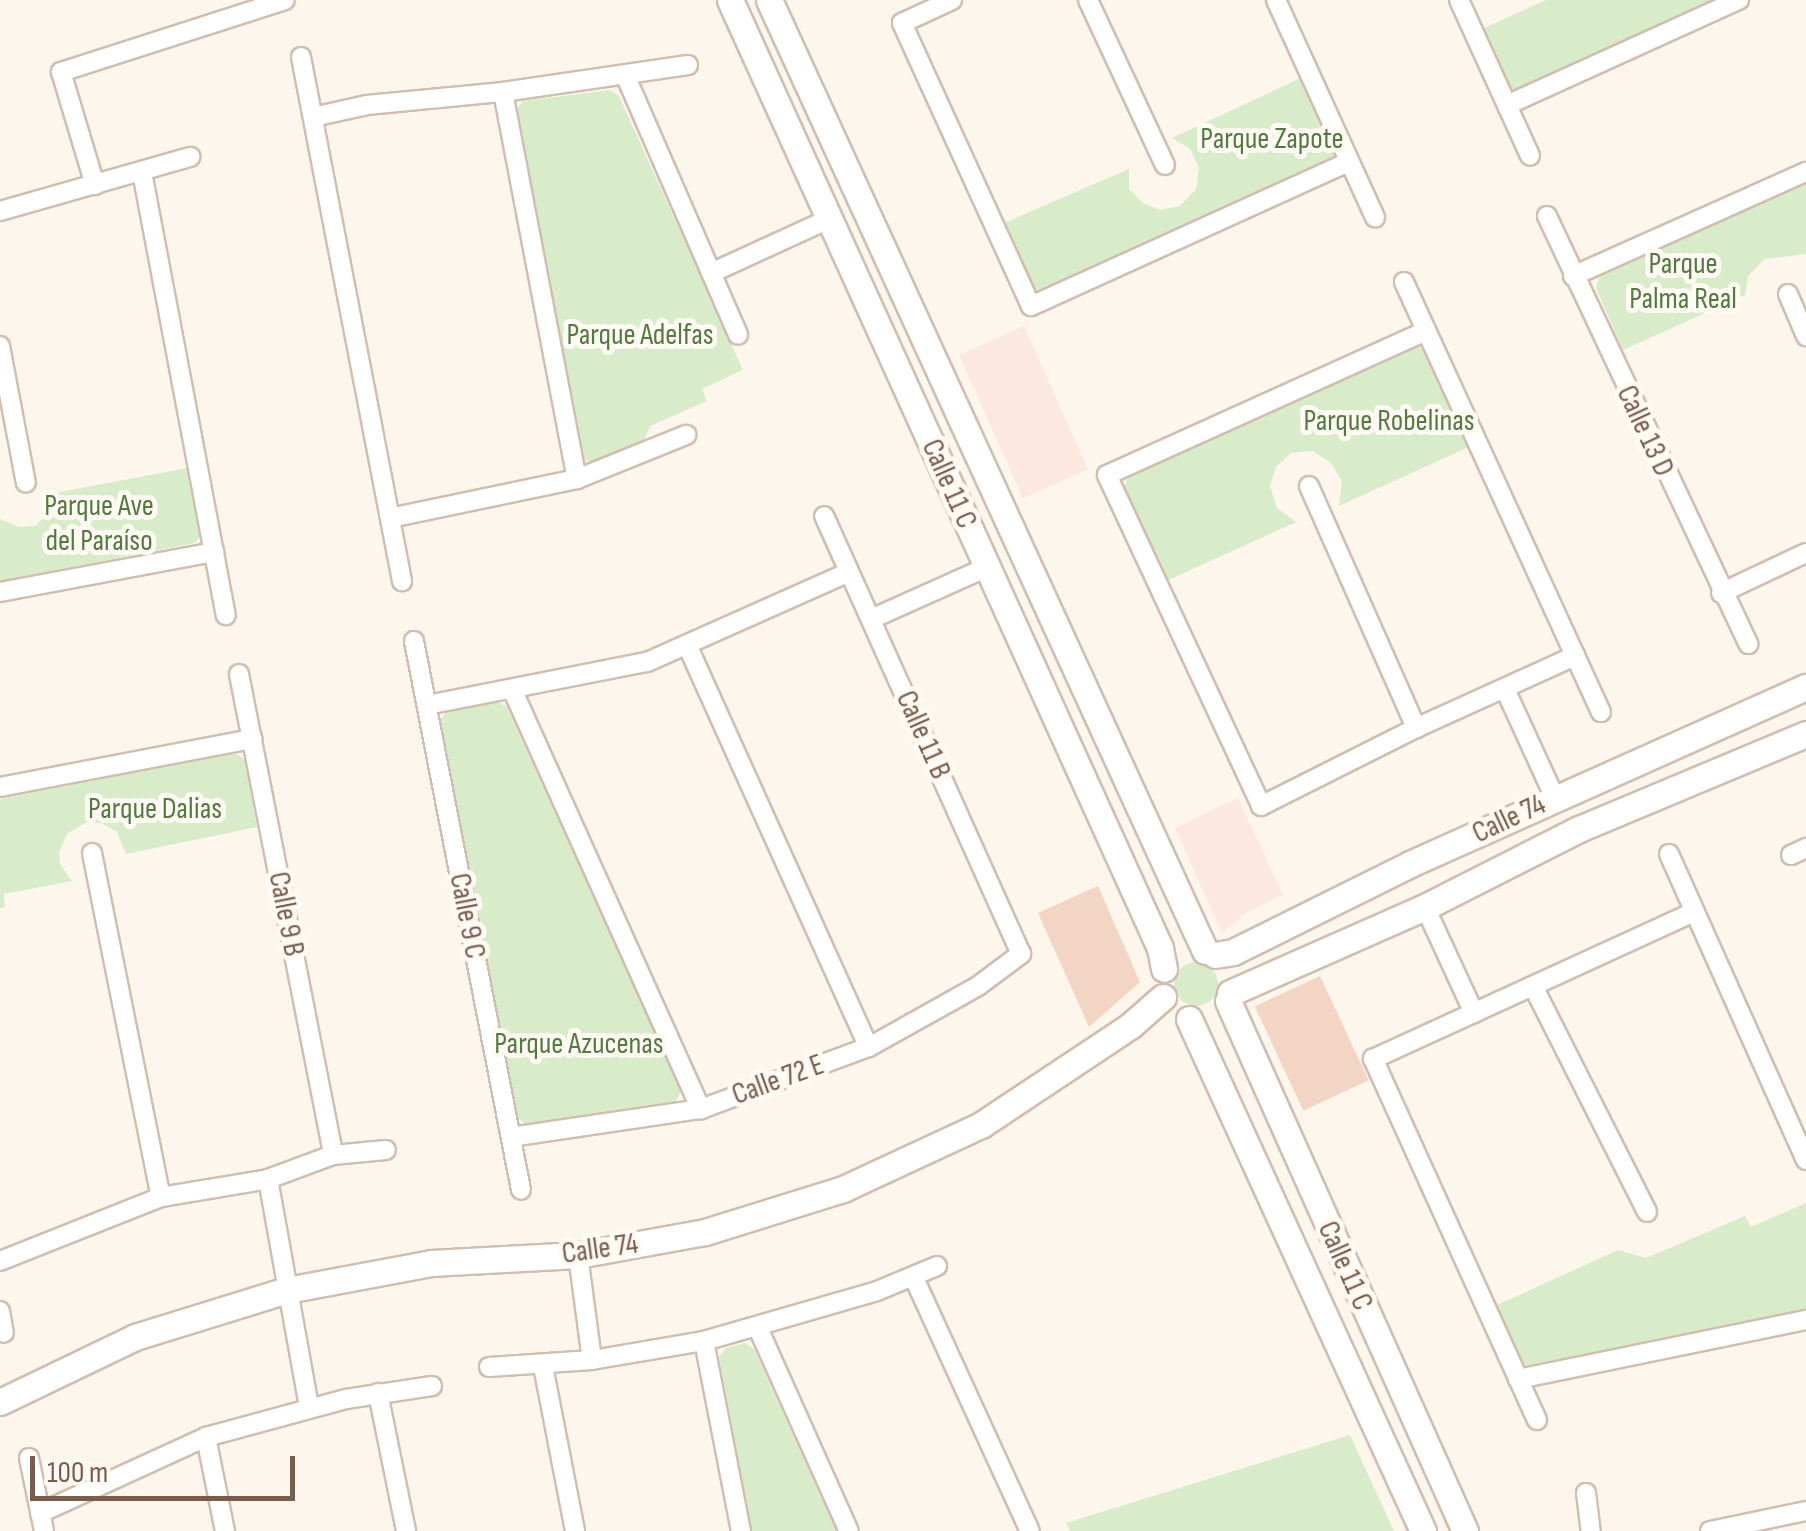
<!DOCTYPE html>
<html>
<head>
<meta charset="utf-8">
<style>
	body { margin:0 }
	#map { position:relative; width:1806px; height:1531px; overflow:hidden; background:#fdf6ec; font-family:"Sofia Sans Condensed",sans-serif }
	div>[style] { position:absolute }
	.commercial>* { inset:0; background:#fde8e0; transform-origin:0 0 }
	.green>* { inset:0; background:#d8ecc9 }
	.round { border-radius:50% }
	.building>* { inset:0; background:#f3d5c3; transform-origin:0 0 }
	.roads { filter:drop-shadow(2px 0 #d1beb0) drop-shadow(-2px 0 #d1beb0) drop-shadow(0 2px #d1beb0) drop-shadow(0 -2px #d1beb0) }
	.street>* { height:18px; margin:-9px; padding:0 9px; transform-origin:9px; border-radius:9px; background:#fff }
	.secondary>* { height:25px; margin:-12.5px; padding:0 12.5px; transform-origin:12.5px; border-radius:12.5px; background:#fff }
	span { translate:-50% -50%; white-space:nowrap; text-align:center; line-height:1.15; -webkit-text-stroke:10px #fffaf3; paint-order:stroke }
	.park-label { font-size:30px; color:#537a41 }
	.street-label { font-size:30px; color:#7a5c4d }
	.scale { position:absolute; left:30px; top:1456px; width:265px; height:45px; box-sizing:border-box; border:5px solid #7a5c4d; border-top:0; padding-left:12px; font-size:30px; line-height:35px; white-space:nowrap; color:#7a5c4d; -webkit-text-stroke:8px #fffaf3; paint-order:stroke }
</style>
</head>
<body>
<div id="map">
	<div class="commercial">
		<i style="left:1024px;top:326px;width:157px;height:71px;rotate:66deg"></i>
		<i style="clip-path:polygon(1238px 798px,1283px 895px,1247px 912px,1222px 933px,1175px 828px)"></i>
	</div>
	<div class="green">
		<i style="clip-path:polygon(1546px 0,1714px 0,1514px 90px,1503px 86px,1478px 31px)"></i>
		<i style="clip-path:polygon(1303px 77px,1335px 148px,1333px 158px,1042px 291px,1032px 287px,1004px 223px,1129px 169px,1129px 189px,1143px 203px,1160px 210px,1180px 206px,1196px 189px,1199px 168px,1190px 149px,1172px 138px)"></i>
		<i style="clip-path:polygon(610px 90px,619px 96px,743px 370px,702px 389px,707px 401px,650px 426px,643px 443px,595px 465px,583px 458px,516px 111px,523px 101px)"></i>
		<i style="clip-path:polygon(1806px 183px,1806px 254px,1765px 259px,1748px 276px,1745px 295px,1623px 350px,1596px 288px,1599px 277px)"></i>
		<i style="clip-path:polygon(1416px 346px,1426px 349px,1471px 446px,1339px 506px,1342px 481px,1331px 463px,1313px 451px,1291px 453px,1276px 467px,1270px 486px,1277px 508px,1296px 522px,1166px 581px,1124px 488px,1128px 477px)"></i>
		<i style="clip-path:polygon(187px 468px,202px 534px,195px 543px,0 581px,0 519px,19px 527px,35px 526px,53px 509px,55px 493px)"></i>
		<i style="clip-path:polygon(496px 701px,507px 707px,681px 1091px,675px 1103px,527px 1125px,518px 1118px,440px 721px,447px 711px)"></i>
		<i style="clip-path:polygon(235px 753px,245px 760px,257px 827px,126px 854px,117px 832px,101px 823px,85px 823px,67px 834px,59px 852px,60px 864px,72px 881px,4px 894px,5px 907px,0 908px,0 799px)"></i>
		<i class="round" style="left:1174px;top:962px;width:44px;height:44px"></i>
		<i style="clip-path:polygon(1806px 1203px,1806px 1311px,1531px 1368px,1521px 1362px,1495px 1306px,1618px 1250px,1646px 1258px,1745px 1216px,1751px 1227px)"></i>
		<i style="clip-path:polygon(745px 1343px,754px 1349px,836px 1531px,752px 1531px,719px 1357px,726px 1348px)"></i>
		<i style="clip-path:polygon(1350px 1435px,1394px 1531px,1070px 1531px,1066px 1523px)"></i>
	</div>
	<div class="building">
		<i style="clip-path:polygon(1098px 886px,1140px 982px,1089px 1027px,1038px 913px)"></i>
		<i style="left:1320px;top:976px;width:115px;height:72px;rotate:65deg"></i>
	</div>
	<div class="roads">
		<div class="street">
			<i style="left:952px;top:0;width:55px;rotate:155.3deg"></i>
			<i style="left:902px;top:23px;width:311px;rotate:65.5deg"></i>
			<i style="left:1031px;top:306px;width:349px;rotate:-24.4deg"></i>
			<i style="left:1088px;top:0;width:182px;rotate:65deg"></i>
			<i style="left:1276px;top:0;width:239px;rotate:65.5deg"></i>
			<i style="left:1459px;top:0;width:171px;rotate:65.5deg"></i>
			<i style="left:301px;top:57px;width:534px;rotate:79.09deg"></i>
			<i style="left:626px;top:77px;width:281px;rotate:66.5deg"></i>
			<i style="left:503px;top:92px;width:394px;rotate:79.2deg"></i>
			<i style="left:1507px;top:105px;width:255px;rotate:-24.4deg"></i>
			<i style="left:313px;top:117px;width:55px;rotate:-12.5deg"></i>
			<i style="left:367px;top:105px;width:137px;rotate:-5.5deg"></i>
			<i style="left:503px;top:92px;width:187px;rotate:-8.3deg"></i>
			<i style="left:142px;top:172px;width:451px;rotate:79.3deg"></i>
			<i style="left:95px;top:185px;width:118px;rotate:-106.7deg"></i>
			<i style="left:61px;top:72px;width:235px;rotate:-17.8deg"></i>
			<i style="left:0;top:211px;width:198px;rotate:-15.9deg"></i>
			<i style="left:1547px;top:216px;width:473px;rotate:64.8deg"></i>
			<i style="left:711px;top:273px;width:130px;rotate:-24.6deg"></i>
			<i style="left:1573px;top:276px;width:255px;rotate:-24.1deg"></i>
			<i style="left:1404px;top:282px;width:473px;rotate:65.4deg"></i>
			<i style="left:1788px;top:294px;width:46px;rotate:66.8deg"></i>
			<i style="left:1426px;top:331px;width:350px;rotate:155.7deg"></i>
			<i style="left:1107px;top:475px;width:365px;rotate:65deg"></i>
			<i style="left:1261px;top:806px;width:174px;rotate:-26.7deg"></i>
			<i style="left:1416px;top:728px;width:175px;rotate:-24.4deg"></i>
			<i style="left:0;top:346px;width:139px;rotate:79.3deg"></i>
			<i style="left:1309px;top:486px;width:265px;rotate:66.1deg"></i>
			<i style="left:390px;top:518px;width:191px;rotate:-11.8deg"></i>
			<i style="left:577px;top:479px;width:118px;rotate:-22deg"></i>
			<i style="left:0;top:592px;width:218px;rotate:-10.6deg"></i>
			<i style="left:1721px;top:593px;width:94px;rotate:-25.2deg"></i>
			<i style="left:871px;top:619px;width:127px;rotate:-24.1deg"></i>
			<i style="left:414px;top:641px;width:559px;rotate:78.97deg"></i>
			<i style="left:688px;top:647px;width:439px;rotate:65.7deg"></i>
			<i style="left:239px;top:674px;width:490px;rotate:78.9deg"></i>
			<i style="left:512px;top:689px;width:461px;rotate:65.8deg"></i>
			<i style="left:1505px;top:689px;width:120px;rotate:65.4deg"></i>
			<i style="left:427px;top:705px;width:224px;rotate:-11.1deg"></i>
			<i style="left:647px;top:662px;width:221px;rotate:-24deg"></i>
			<i style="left:0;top:787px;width:257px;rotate:-10.8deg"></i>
			<i style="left:92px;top:853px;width:351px;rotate:78.7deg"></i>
			<i style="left:1669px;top:854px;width:335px;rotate:65.9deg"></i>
			<i style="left:1791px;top:855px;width:17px;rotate:-25deg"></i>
			<i style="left:1425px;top:907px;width:117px;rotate:65.2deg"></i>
			<i style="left:1533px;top:986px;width:253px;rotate:63.2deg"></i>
			<i style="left:511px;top:1137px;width:192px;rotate:-8.4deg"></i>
			<i style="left:701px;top:1109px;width:179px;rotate:-20.3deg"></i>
			<i style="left:869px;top:1047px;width:125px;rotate:-29.2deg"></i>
			<i style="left:978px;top:986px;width:54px;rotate:-36.7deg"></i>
			<i style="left:1021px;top:954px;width:480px;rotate:-114.2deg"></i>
			<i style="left:268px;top:1179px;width:232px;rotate:79.8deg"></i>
			<i style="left:578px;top:1255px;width:106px;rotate:82.4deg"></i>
			<i style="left:0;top:1261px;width:173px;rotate:-21.7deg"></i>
			<i style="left:161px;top:1197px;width:109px;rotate:-9.5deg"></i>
			<i style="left:268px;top:1179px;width:69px;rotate:-20.3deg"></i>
			<i style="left:333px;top:1155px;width:53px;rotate:-5.4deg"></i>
			<i style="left:914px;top:1278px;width:278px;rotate:65.4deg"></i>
			<i style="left:0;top:1311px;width:22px;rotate:80deg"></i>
			<i style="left:758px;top:1328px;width:222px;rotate:65.9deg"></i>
			<i style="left:704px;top:1341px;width:194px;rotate:79deg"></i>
			<i style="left:543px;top:1366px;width:168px;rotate:79deg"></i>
			<i style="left:489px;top:1367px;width:103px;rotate:-3.9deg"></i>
			<i style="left:592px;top:1360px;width:114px;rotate:-9.6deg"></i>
			<i style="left:704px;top:1341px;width:180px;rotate:-16.1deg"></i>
			<i style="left:877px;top:1291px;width:65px;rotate:-22.6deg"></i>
			<i style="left:1518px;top:1379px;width:294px;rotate:-11.6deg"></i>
			<i style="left:378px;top:1393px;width:141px;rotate:78.5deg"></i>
			<i style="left:1537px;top:1420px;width:397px;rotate:-114.4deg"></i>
			<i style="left:1373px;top:1059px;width:353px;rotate:-24.6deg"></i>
			<i style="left:206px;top:1437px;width:96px;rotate:78.6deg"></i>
			<i style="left:29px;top:1458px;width:75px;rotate:78.4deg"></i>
			<i style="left:1586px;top:1493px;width:38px;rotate:83deg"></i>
			<i style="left:40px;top:1513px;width:183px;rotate:-24.6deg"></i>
			<i style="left:206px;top:1437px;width:145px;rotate:-15.2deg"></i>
			<i style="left:346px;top:1399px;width:87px;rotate:-8.6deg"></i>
			<i style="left:1710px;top:1531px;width:98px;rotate:-11.8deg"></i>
		</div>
		<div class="secondary">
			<i style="left:730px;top:0;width:1041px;rotate:65.6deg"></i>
			<i style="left:1160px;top:948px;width:21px;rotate:79deg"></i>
			<i style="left:769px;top:0;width:1046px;rotate:65.37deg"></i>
			<i style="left:1215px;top:955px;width:18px;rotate:-9deg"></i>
			<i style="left:1233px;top:952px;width:198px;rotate:-26.4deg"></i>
			<i style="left:1410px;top:864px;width:434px;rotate:-24.1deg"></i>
			<i style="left:1230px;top:993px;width:213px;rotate:-23.8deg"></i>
			<i style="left:1425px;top:907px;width:173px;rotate:-26.9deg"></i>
			<i style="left:1579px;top:829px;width:246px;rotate:-22.7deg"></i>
			<i style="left:1228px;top:1001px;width:581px;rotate:65.91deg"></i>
			<i style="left:1189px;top:1019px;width:563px;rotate:65.44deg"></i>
			<i style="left:0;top:1402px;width:150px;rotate:-25.7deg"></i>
			<i style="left:135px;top:1337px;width:159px;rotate:-17.2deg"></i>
			<i style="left:287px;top:1290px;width:147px;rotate:-10.6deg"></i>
			<i style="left:431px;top:1263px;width:147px;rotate:-3.1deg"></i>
			<i style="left:578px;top:1255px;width:129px;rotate:-10.3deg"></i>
			<i style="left:705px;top:1232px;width:145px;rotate:-17.3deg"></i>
			<i style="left:843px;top:1189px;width:152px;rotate:-24.9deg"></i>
			<i style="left:981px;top:1125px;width:179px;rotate:-33.6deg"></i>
			<i style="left:1130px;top:1026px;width:44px;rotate:-41.3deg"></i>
		</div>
	</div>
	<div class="park-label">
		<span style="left:1272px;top:139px">Parque Zapote</span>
		<span style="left:1683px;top:281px">Parque<br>Palma Real</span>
		<span style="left:640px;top:335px">Parque Adelfas</span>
		<span style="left:1389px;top:421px">Parque Robelinas</span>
		<span style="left:99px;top:523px">Parque Ave<br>del Paraíso</span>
		<span style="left:155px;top:809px">Parque Dalias</span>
		<span style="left:579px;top:1044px">Parque Azucenas</span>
	</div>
	<div class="street-label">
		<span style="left:1645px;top:431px;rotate:65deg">Calle 13 D</span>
		<span style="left:949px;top:484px;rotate:66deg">Calle 11 C</span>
		<span style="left:923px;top:735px;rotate:66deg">Calle 11 B</span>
		<span style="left:1509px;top:819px;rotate:-25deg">Calle 74</span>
		<span style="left:286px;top:914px;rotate:79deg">Calle 9 B</span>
		<span style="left:467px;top:916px;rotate:79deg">Calle 9 C</span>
		<span style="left:778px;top:1080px;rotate:-20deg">Calle 72 E</span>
		<span style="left:600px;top:1249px;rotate:-8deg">Calle 74</span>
		<span style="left:1345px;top:1266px;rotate:66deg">Calle 11 C</span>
	</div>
	<div class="scale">100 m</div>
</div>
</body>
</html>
